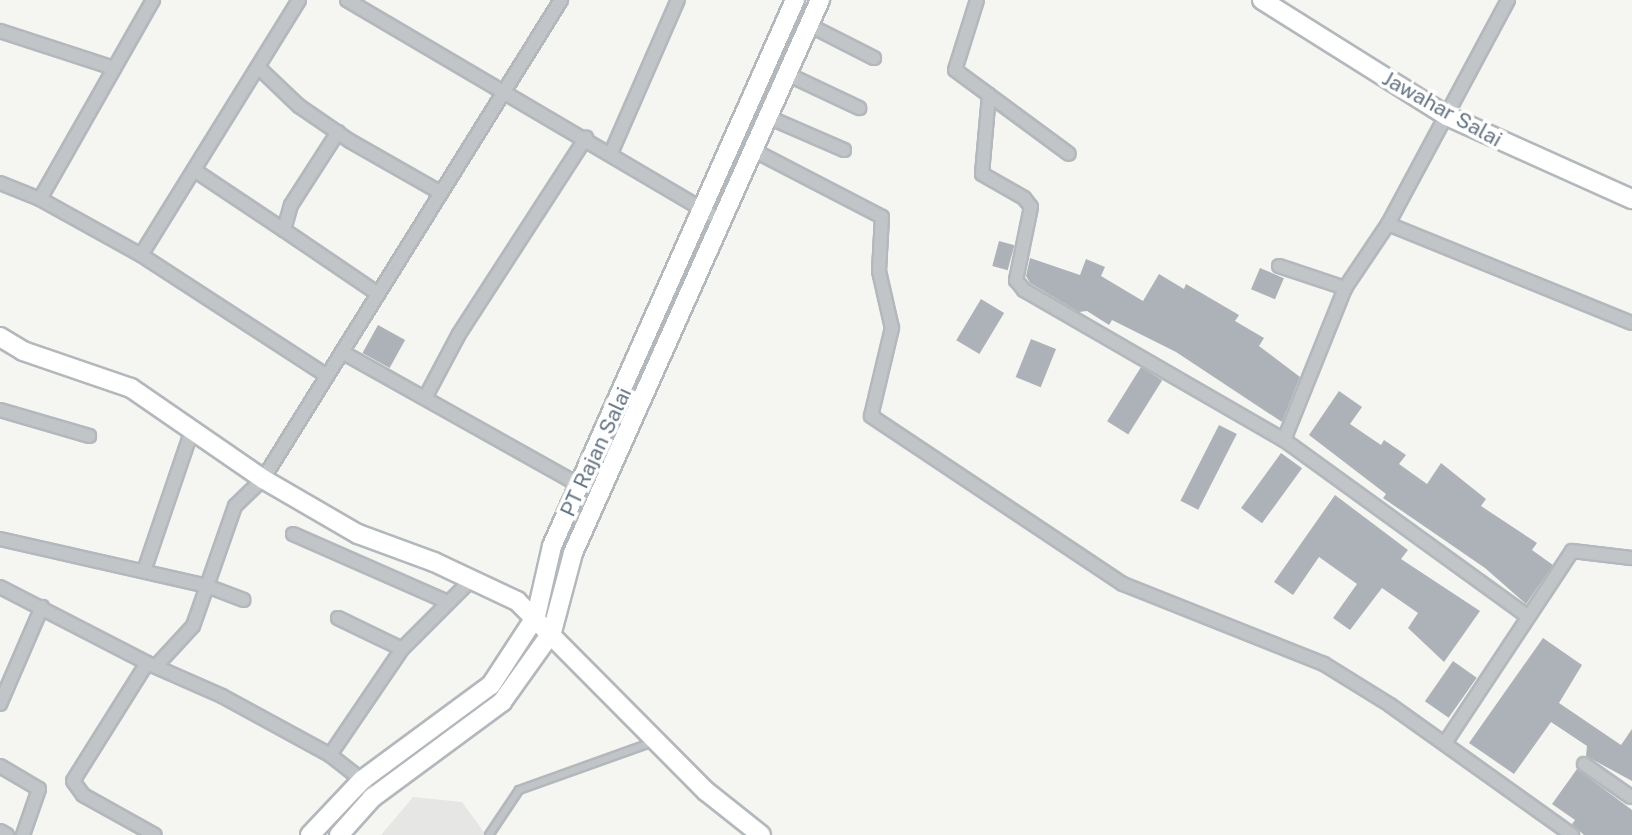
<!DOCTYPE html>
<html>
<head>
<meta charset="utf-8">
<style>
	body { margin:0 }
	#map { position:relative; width:1632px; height:835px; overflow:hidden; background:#f5f6f2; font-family:"Public Sans",sans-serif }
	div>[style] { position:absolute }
	.built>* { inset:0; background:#e6e7e5 }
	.building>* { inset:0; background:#acb2b8; transform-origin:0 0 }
	.roads { filter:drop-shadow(2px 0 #b3b8bd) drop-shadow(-2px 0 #b3b8bd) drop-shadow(0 2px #b3b8bd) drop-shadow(0 -2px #b3b8bd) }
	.lane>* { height:6px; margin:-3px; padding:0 3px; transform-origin:3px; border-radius:3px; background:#c1c5c8 }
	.street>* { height:12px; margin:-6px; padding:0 6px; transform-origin:6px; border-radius:6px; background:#c1c5c8 }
	.secondary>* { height:18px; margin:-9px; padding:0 9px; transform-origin:9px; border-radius:9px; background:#fff }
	span { translate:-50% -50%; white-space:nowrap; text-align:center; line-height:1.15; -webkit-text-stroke:7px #fff; paint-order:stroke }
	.street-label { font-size:21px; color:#657483 }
</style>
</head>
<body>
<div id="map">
	<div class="built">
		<i style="clip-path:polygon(413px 797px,462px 802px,486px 835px,381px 835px)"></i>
	</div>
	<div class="building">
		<i style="left:999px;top:241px;width:16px;height:26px;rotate:15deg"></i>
		<i style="clip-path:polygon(1030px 258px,1080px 275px,1086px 259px,1105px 267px,1101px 276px,1143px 301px,1159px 274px,1184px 289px,1186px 284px,1239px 315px,1235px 321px,1264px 338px,1259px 346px,1300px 377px,1282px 422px,1176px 352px,1112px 320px,1109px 325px,1087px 311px,1079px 312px,1030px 283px,1026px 276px)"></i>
		<i style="left:1260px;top:268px;width:26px;height:23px;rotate:23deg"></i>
		<i style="left:981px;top:299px;width:27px;height:48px;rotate:31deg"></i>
		<i style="left:378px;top:325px;width:31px;height:32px;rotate:29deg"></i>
		<i style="left:1031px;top:339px;width:27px;height:41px;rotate:22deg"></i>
		<i style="left:1141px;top:367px;width:25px;height:64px;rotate:32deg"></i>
		<i style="clip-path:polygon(1339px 391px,1362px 407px,1350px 424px,1381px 445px,1384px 440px,1406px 455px,1399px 464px,1427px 484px,1441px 463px,1486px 499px,1481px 506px,1537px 543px,1532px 550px,1553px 565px,1526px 604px,1485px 568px,1383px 498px,1386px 494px,1309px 435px)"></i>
		<i style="left:1219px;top:425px;width:20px;height:85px;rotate:27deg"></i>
		<i style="left:1281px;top:453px;width:26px;height:68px;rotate:36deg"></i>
		<i style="clip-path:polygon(1335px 495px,1408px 550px,1401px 559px,1480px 611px,1444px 662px,1408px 628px,1418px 613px,1382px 588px,1350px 630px,1333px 618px,1357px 584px,1319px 557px,1293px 595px,1274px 582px)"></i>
		<i style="clip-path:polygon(1543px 638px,1582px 665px,1559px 703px,1621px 745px,1632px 729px,1632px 781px,1586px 756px,1587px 746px,1551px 722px,1514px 774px,1469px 743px)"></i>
		<i style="left:1453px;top:661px;width:29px;height:49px;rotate:35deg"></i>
		<i style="clip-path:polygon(1577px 769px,1632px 810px,1632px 835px,1584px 835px,1572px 824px,1575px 820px,1552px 804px)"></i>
	</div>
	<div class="roads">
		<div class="lane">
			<i style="left:489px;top:835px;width:54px;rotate:-56.3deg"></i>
			<i style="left:519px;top:790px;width:142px;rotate:-19.7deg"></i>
		</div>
		<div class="street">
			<i style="left:347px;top:0;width:433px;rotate:30.5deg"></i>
			<i style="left:977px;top:0;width:73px;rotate:107.4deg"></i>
			<i style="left:955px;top:70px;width:42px;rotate:36.3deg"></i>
			<i style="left:989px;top:95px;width:79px;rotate:95.1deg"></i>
			<i style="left:982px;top:174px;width:48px;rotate:29.7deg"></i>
			<i style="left:1024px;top:198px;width:11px;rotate:52deg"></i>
			<i style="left:1031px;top:207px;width:75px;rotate:101.6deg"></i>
			<i style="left:1016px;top:280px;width:13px;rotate:51deg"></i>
			<i style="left:1024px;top:290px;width:300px;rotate:30deg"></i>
			<i style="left:1284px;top:440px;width:300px;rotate:35.9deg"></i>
			<i style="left:809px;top:25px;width:73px;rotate:26.9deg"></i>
			<i style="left:0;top:31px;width:120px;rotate:18deg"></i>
			<i style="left:258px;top:67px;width:57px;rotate:43.6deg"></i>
			<i style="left:299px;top:106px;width:62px;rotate:34.5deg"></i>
			<i style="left:350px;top:141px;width:105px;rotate:29.7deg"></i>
			<i style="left:787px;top:74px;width:80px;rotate:25.3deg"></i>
			<i style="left:989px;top:95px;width:99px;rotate:36.4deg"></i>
			<i style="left:768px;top:117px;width:83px;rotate:23.5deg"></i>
			<i style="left:338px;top:132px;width:87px;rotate:122.8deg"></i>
			<i style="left:291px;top:205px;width:26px;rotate:106deg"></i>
			<i style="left:284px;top:230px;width:114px;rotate:34.2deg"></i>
			<i style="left:753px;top:150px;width:145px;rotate:27.4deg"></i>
			<i style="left:882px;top:217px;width:54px;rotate:93.2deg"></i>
			<i style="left:879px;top:271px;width:58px;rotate:77.2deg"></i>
			<i style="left:892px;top:328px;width:90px;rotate:103.4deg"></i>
			<i style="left:871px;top:416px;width:303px;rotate:33.7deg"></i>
			<i style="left:1123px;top:584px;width:216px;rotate:21.7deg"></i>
			<i style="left:1324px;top:664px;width:78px;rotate:31.8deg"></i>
			<i style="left:1390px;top:705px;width:224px;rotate:35.5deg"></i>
			<i style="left:611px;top:153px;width:167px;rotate:-66.4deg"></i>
			<i style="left:194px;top:170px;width:108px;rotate:33.7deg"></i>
			<i style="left:0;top:183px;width:43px;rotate:21.8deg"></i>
			<i style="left:40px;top:199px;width:115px;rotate:29deg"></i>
			<i style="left:141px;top:255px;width:222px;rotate:33deg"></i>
			<i style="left:40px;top:199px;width:229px;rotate:-60.4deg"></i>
			<i style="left:1388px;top:224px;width:263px;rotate:22.1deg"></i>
			<i style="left:141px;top:255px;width:300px;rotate:-58.2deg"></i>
			<i style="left:1279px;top:266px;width:70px;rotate:18.4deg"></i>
			<i style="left:342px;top:352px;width:274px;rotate:29.3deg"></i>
			<i style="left:425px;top:398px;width:72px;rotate:-62deg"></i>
			<i style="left:459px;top:334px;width:234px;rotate:-57.1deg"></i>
			<i style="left:0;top:410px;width:93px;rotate:16.3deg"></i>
			<i style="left:1284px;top:440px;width:164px;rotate:-68.1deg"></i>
			<i style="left:1345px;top:288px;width:77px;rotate:-56.1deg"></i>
			<i style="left:1388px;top:224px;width:254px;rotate:-61.8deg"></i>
			<i style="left:293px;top:534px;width:169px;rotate:23.7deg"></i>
			<i style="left:0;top:539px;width:212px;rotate:12.8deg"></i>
			<i style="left:207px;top:586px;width:39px;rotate:21deg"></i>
			<i style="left:144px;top:571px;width:149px;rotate:-71.2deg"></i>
			<i style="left:0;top:587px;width:165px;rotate:27.3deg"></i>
			<i style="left:147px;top:663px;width:82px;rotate:23.7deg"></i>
			<i style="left:222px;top:696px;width:123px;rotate:28.6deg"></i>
			<i style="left:330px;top:755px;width:41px;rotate:38deg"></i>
			<i style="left:362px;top:780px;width:21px;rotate:61deg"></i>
			<i style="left:338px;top:618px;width:71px;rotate:25.8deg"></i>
			<i style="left:147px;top:663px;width:139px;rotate:122.1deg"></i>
			<i style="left:73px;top:781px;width:17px;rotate:54deg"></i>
			<i style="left:83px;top:795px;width:82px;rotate:29.1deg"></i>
			<i style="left:157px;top:665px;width:53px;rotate:-47.3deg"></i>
			<i style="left:193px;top:626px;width:127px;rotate:-70.7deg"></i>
			<i style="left:235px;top:506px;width:39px;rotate:-44deg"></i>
			<i style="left:263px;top:479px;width:564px;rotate:-58.11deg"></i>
			<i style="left:0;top:704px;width:106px;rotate:-66.6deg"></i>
			<i style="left:1445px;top:743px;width:230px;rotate:-56.5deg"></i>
			<i style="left:1572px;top:551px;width:60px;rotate:6.7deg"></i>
			<i style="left:330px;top:755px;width:128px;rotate:-55.8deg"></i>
			<i style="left:402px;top:649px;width:98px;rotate:-45deg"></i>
			<i style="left:1584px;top:764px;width:57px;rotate:35.1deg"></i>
			<i style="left:0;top:766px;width:45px;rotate:30.5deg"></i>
			<i style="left:39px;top:789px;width:49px;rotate:109.2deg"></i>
			<i style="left:0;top:831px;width:8px;rotate:30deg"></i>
		</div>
		<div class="secondary">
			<i style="left:1262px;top:0;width:218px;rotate:32.1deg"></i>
			<i style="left:1447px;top:116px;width:203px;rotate:24.2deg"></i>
			<i style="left:0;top:337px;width:27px;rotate:31deg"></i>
			<i style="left:23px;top:351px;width:114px;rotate:18.9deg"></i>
			<i style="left:131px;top:388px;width:160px;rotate:34.6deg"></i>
			<i style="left:263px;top:479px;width:110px;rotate:30.1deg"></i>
			<i style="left:358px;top:534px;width:81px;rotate:20.2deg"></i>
			<i style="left:434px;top:562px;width:92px;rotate:25.2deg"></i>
			<i style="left:517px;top:601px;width:269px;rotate:45.2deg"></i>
			<i style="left:707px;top:792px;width:69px;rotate:38.5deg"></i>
			<i style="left:310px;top:835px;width:76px;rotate:-46.6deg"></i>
			<i style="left:362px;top:780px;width:160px;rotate:-36.4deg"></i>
			<i style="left:491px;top:685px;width:82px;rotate:-56.9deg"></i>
			<i style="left:536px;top:616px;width:72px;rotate:-77.1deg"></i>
			<i style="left:552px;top:546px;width:598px;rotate:-66.01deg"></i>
			<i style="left:339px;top:835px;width:50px;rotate:-48.3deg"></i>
			<i style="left:372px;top:798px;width:162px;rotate:-36.4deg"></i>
			<i style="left:502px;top:702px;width:86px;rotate:-54.5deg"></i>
			<i style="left:552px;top:632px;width:82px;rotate:-75.1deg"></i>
			<i style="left:573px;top:553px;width:606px;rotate:-65.93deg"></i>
		</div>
	</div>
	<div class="street-label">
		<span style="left:1442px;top:109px;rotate:29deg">Jawahar Salai</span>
		<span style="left:596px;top:452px;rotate:-65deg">PT Rajan Salai</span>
	</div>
</div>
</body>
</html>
